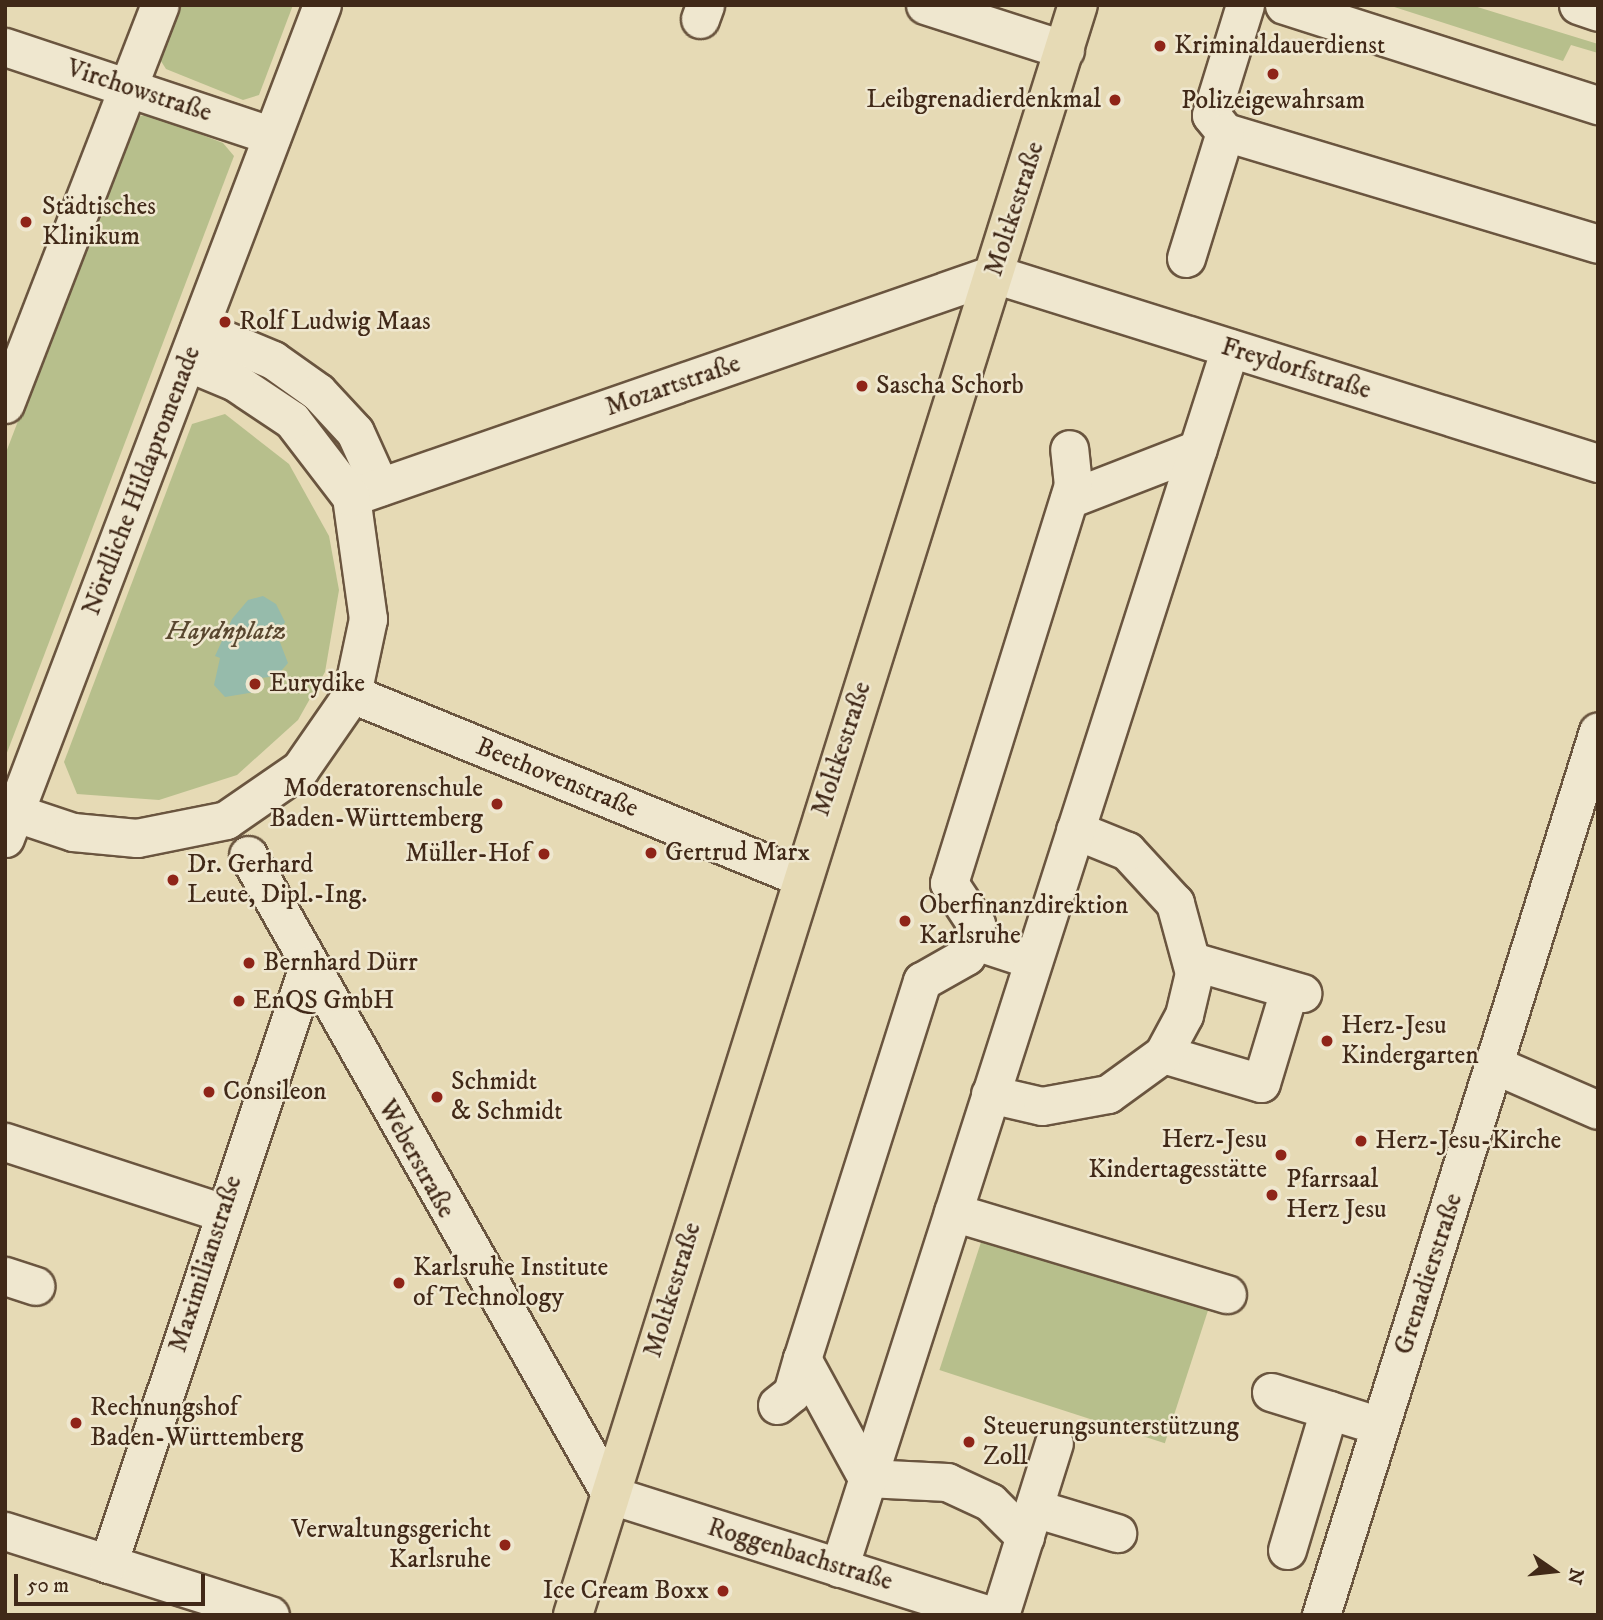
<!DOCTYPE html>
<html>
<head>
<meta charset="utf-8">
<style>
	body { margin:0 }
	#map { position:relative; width:1603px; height:1620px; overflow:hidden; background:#e6dab5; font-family:"IM FELL DW Pica",serif }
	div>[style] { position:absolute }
	.green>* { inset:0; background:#b7bf8c; transform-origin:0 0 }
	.water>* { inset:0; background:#96bbab }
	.roads { filter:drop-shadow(2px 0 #6a553f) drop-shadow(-2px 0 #6a553f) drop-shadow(0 2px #6a553f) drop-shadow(0 -2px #6a553f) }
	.minor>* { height:37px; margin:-18.5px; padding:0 18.5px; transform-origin:18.5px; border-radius:18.5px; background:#efe7cf }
	.major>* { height:38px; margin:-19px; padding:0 19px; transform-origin:19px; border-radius:19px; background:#e6dab5 }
	.dots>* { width:19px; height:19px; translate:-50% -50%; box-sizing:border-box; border:4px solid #efe7cf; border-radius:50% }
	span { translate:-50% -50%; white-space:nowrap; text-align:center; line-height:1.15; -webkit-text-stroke:5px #efe7cf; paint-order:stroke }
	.poi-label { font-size:26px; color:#412918 }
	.left { translate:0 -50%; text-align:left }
	.right { translate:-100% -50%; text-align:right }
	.street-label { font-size:26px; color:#412918 }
	.park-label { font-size:26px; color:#59472f; font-style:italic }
	.frame { position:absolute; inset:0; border:7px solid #412918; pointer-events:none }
	.north { position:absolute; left:1519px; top:1536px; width:70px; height:70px; -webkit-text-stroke:5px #efe7cf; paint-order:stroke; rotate:104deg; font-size:19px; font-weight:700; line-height:28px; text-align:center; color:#412918 }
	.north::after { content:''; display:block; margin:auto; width:24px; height:32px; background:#412918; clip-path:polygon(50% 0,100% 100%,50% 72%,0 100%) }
	.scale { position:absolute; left:14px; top:1574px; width:191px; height:32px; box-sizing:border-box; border:4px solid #412918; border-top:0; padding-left:9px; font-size:21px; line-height:24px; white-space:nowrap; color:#412918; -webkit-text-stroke:5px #efe7cf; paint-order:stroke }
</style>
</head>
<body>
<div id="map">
	<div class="green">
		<i style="clip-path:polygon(178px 5px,293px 5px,259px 95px,243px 100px,166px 69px,159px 58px)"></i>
		<i style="clip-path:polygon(1388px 5px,1471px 5px,1598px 44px,1598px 53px,1571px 45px,1563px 61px)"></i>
		<i style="clip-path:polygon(148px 114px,223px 143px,234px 156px,5px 758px,5px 455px,134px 118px)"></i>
		<i style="clip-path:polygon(225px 414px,289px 464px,329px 536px,339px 590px,325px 672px,298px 720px,237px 775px,159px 800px,77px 794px,64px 762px,192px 424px)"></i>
		<i style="left:983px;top:1236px;width:237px;height:141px;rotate:18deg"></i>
	</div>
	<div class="water">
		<i style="clip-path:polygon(263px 596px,276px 604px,285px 622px,278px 637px,288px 663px,277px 676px,261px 678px,255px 692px,225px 697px,214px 685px,220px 658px,215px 656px,232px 619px,248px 600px)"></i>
	</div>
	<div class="roads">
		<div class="minor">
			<i style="left:925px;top:5px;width:147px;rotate:17.8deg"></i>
			<i style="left:1245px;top:5px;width:115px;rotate:107.2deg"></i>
			<i style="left:1211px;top:115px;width:22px;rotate:51deg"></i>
			<i style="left:1225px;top:132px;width:389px;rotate:16.7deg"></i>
			<i style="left:1284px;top:5px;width:330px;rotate:17.7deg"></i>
			<i style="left:1578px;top:5px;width:21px;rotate:19deg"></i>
			<i style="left:700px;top:19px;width:15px;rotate:-70deg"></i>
			<i style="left:5px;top:47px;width:281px;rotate:18.4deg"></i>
			<i style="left:1186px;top:258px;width:132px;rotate:-72.8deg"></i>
			<i style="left:199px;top:329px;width:80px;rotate:22.7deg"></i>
			<i style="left:273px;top:360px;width:55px;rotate:35.4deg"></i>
			<i style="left:318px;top:392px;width:54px;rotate:47.2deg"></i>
			<i style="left:355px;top:432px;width:60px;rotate:65.6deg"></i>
			<i style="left:5px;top:404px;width:428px;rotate:-68.8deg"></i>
			<i style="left:351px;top:497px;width:681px;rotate:-19.13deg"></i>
			<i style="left:994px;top:274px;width:633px;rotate:17.38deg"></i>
			<i style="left:1069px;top:499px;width:138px;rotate:-21.2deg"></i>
			<i style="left:352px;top:694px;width:485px;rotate:22.2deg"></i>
			<i style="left:16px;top:813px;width:60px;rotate:18.4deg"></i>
			<i style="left:73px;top:832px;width:64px;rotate:5.4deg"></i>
			<i style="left:137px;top:838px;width:91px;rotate:-11.4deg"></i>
			<i style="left:226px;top:820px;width:90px;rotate:-34.6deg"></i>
			<i style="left:300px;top:769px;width:91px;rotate:-55.3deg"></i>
			<i style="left:352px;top:694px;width:77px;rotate:-78deg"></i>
			<i style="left:368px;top:619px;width:123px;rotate:-97.9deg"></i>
			<i style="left:351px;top:497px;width:97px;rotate:-127.5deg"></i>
			<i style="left:292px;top:420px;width:69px;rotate:-146.3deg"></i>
			<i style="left:235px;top:382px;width:52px;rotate:-157.4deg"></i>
			<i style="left:5px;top:838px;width:891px;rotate:-69.17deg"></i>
			<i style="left:248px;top:855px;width:736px;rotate:60.44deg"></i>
			<i style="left:611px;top:1495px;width:398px;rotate:17.6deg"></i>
			<i style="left:972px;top:940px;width:64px;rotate:18.2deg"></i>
			<i style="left:1192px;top:961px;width:115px;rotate:16.2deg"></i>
			<i style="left:1163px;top:1054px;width:102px;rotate:16.5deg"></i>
			<i style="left:1261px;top:1083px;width:97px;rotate:-73.2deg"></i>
			<i style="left:1497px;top:1066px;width:110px;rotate:23.5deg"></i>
			<i style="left:990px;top:1094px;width:53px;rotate:13deg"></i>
			<i style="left:1042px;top:1106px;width:67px;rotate:-10.3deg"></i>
			<i style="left:1108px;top:1094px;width:68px;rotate:-36deg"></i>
			<i style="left:1163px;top:1054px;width:44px;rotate:-61.7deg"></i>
			<i style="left:1184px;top:1015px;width:43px;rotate:-76.6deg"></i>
			<i style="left:1194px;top:973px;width:73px;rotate:-105.2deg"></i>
			<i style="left:1175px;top:903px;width:71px;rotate:-132.7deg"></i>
			<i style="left:1127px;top:851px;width:56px;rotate:-158deg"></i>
			<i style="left:5px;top:1142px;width:229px;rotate:18deg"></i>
			<i style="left:953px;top:1212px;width:286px;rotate:16.7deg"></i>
			<i style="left:5px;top:1276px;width:32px;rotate:18deg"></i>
			<i style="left:1271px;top:1392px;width:61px;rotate:17.2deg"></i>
			<i style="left:777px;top:1405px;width:19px;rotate:-39deg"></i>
			<i style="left:792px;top:1393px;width:35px;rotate:-74deg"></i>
			<i style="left:1034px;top:1508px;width:87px;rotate:16.8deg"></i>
			<i style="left:5px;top:1531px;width:278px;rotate:17.6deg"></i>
			<i style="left:1025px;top:1537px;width:49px;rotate:-135deg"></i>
			<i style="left:990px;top:1502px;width:47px;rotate:-155.1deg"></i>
			<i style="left:947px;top:1482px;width:80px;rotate:-177.1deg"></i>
			<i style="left:867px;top:1478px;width:136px;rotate:-118.6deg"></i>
			<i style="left:802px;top:1359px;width:397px;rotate:-72.4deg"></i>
			<i style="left:922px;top:981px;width:51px;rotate:-29.6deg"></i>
			<i style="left:966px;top:956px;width:34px;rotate:-73deg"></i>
			<i style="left:976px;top:924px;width:49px;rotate:-123.4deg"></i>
			<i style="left:949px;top:883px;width:417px;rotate:-72.7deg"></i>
			<i style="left:1073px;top:485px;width:36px;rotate:-96deg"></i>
			<i style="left:1287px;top:1550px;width:146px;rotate:-73.3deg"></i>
			<i style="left:1329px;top:1410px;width:53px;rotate:17.4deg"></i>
			<i style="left:108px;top:1564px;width:631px;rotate:-71.51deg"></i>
			<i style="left:839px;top:1568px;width:1281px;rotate:-72.23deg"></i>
			<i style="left:1000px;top:1615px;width:180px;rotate:-72.6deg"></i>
			<i style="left:1321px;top:1615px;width:926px;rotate:-72.6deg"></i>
		</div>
		<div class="major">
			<i style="left:573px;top:1615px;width:1687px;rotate:-72.59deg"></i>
		</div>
	</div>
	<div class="dots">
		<i style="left:1160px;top:46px;background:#8f2418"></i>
		<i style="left:1273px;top:74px;background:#8f2418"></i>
		<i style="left:1115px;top:100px;background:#8f2418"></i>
		<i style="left:26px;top:222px;background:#8f2418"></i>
		<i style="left:225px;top:322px;background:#8f2418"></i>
		<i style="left:862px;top:386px;background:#8f2418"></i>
		<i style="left:255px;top:684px;background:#8f2418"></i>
		<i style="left:497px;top:804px;background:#8f2418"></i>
		<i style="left:651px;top:853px;background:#8f2418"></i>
		<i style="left:544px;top:854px;background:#8f2418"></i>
		<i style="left:173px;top:880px;background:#8f2418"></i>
		<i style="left:905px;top:921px;background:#8f2418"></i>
		<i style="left:249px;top:963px;background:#8f2418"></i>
		<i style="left:239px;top:1001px;background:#8f2418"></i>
		<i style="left:1327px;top:1041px;background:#8f2418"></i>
		<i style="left:209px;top:1092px;background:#8f2418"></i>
		<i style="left:437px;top:1097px;background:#8f2418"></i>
		<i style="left:1361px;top:1141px;background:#8f2418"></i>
		<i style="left:1281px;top:1155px;background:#8f2418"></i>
		<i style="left:1272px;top:1195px;background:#8f2418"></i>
		<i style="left:399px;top:1283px;background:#8f2418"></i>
		<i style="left:76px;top:1423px;background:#8f2418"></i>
		<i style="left:969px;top:1442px;background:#8f2418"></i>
		<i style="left:505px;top:1545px;background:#8f2418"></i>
		<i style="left:723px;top:1591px;background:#8f2418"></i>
	</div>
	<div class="poi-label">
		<span class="left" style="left:1174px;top:46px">Kriminaldauerdienst</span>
		<span class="right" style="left:1101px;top:100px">Leibgrenadierdenkmal</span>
		<span style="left:1273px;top:101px">Polizeigewahrsam</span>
		<span class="left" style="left:42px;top:222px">Städtisches<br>Klinikum</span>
		<span class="left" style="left:239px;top:322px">Rolf Ludwig Maas</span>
		<span class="left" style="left:876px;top:386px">Sascha Schorb</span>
		<span class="left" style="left:269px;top:684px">Eurydike</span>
		<span class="right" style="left:483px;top:804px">Moderatorenschule<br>Baden-Württemberg</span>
		<span class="left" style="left:665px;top:853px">Gertrud Marx</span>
		<span class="right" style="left:530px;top:854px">Müller-Hof</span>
		<span class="left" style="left:187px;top:880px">Dr. Gerhard<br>Leute, Dipl.-Ing.</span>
		<span class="left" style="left:919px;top:921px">Oberfinanzdirektion<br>Karlsruhe</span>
		<span class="left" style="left:263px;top:963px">Bernhard Dürr</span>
		<span class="left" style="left:253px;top:1001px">EnQS GmbH</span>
		<span class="left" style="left:1341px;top:1041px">Herz-Jesu<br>Kindergarten</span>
		<span class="left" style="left:451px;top:1097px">Schmidt<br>&amp; Schmidt</span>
		<span class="left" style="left:223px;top:1092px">Consileon</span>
		<span class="right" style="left:1267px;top:1155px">Herz-Jesu<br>Kindertagesstätte</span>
		<span class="left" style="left:1375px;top:1141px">Herz-Jesu-Kirche</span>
		<span class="left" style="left:1286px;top:1195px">Pfarrsaal<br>Herz Jesu</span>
		<span class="left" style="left:413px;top:1283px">Karlsruhe Institute<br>of Technology</span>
		<span class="left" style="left:90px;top:1423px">Rechnungshof<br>Baden-Württemberg</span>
		<span class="left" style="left:983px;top:1442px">Steuerungsunterstützung<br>Zoll</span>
		<span class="right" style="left:491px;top:1545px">Verwaltungsgericht<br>Karlsruhe</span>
		<span class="right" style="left:709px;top:1591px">Ice Cream Boxx</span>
	</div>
	<div class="street-label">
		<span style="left:139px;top:91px;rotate:18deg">Virchowstraße</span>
		<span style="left:1015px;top:209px;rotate:-72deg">Moltkestraße</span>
		<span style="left:1296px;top:369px;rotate:17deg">Freydorfstraße</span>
		<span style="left:673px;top:386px;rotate:-19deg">Mozartstraße</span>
		<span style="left:142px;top:481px;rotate:-69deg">Nördliche Hildapromenade</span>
		<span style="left:842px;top:749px;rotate:-72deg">Moltkestraße</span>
		<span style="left:557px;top:778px;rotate:22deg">Beethovenstraße</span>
		<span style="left:416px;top:1159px;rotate:61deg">Weberstraße</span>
		<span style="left:206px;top:1264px;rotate:-72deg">Maximilianstraße</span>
		<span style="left:1429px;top:1274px;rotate:-72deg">Grenadierstraße</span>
		<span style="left:673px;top:1290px;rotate:-73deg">Moltkestraße</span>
		<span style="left:800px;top:1555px;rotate:17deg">Roggenbachstraße</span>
	</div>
	<div class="park-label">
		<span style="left:226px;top:632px">Haydnplatz</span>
	</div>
	<div class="frame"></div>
	<div class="north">N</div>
	<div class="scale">50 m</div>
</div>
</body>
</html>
